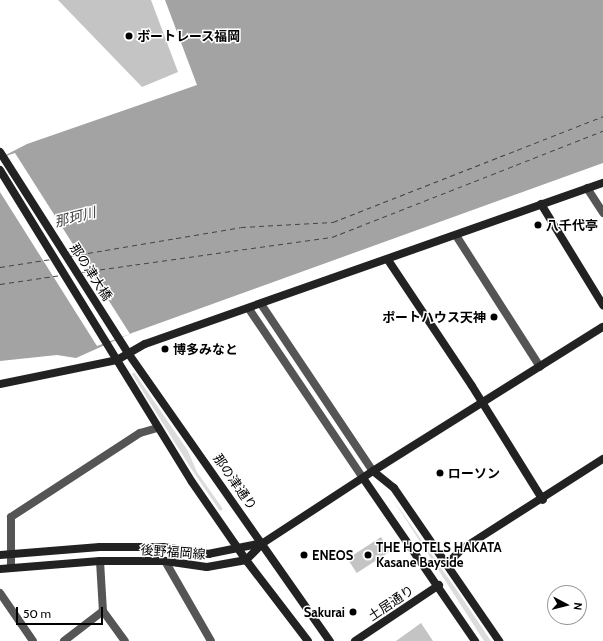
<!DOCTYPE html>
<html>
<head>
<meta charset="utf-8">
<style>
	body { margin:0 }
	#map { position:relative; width:603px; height:641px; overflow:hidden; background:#fff; font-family:Cabin,"Noto Sans JP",sans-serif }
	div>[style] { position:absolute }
	.green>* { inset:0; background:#dcdcdc }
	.water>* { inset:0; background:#a3a3a3 }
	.pier>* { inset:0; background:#fff }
	.ferry>* { height:1px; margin-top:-0.5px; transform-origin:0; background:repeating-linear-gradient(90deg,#444 0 5px,transparent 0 9px) }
	.building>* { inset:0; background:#c4c4c4; transform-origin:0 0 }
	.street>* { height:8px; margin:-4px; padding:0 4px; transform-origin:4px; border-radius:4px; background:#555 }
	.secondary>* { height:8px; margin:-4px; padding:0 4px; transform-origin:4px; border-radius:4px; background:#222 }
	.dots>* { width:11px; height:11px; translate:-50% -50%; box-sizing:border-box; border:2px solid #fff; border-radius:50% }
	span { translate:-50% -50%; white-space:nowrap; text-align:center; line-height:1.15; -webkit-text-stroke:3px #fff; paint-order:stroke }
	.poi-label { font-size:13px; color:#000; font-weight:700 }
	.left { translate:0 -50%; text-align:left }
	.right { translate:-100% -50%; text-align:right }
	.street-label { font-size:13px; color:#000 }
	.water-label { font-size:14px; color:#444; font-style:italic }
	.north { position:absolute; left:547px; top:585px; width:40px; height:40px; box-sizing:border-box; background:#fff; border:1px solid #999; border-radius:50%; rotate:97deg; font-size:11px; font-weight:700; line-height:16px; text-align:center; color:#000 }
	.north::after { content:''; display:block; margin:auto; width:14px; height:18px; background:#000; clip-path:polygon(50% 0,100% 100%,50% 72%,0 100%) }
	.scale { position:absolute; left:16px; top:607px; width:87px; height:18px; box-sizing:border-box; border:2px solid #000; border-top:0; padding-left:5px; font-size:12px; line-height:14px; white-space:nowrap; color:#000; -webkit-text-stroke:3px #fff; paint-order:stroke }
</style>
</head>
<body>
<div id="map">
	<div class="green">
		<i style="clip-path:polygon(134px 372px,188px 451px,197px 472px,223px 509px,220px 511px,192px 470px,132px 374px)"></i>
		<i style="clip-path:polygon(392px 498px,456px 589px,491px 641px,484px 641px)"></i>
	</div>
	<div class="water">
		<i style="clip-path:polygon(165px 0,603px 0,603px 163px,132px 333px,76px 358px,57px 355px,0 361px,0 158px,27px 144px,197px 85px)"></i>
	</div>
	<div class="pier">
		<i style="clip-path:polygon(15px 153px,130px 334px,97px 346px,0 192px,0 158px)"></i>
	</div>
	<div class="ferry">
		<i style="left:70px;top:256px;width:173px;rotate:-9.6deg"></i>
		<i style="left:241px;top:227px;width:92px;rotate:-3.1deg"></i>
		<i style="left:333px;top:222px;width:290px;rotate:-21.4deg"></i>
		<i style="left:0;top:267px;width:52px;rotate:-8.9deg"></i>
		<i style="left:82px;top:272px;width:252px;rotate:-8deg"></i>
		<i style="left:332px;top:237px;width:291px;rotate:-21.4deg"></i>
		<i style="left:0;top:284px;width:62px;rotate:-8.4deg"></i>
	</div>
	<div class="building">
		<i style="clip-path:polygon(58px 0,151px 0,178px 72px,142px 87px)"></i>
		<i style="left:381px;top:537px;width:17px;height:40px;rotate:57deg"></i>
		<i style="clip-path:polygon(421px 623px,433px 641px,396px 641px)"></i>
	</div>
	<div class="street">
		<i style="left:587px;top:188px;width:30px;rotate:57deg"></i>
		<i style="left:457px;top:237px;width:154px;rotate:57.4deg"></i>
		<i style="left:261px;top:304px;width:201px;rotate:56.2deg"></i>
		<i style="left:249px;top:309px;width:204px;rotate:56deg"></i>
		<i style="left:100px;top:561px;width:50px;rotate:86.6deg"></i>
		<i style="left:103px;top:611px;width:37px;rotate:54deg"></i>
		<i style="left:165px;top:561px;width:92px;rotate:60.1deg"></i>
		<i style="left:11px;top:568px;width:51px;rotate:-90deg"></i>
		<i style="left:11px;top:517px;width:154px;rotate:-33.1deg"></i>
		<i style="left:140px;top:433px;width:19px;rotate:-16deg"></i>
		<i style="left:0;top:593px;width:58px;rotate:55.5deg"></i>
		<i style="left:64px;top:641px;width:49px;rotate:-37.6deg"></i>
	</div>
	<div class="secondary">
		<i style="left:0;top:152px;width:238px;rotate:57.5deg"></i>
		<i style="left:128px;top:353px;width:352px;rotate:55deg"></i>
		<i style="left:0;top:170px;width:366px;rotate:58.4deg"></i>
		<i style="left:192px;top:482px;width:95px;rotate:55.3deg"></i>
		<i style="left:246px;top:560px;width:102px;rotate:52.6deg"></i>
		<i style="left:541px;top:204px;width:119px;rotate:58.5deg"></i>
		<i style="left:388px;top:260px;width:151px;rotate:56.3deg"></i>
		<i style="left:472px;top:386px;width:134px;rotate:58.1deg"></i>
		<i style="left:0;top:384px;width:119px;rotate:-11.6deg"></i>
		<i style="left:117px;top:360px;width:32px;rotate:-30deg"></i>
		<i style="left:145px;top:344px;width:485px;rotate:-19.4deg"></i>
		<i style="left:373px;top:471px;width:27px;rotate:39deg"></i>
		<i style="left:394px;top:488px;width:186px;rotate:55.5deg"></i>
		<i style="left:363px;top:478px;width:198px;rotate:55.5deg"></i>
		<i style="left:0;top:555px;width:100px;rotate:-4.6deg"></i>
		<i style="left:100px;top:547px;width:63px"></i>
		<i style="left:163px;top:547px;width:46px;rotate:8.8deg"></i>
		<i style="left:208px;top:554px;width:56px;rotate:-11.3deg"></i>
		<i style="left:447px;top:564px;width:21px;rotate:-45deg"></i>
		<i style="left:462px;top:549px;width:167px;rotate:-32.6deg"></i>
		<i style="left:0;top:569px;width:100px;rotate:-4.6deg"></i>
		<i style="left:100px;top:561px;width:65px"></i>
		<i style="left:165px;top:561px;width:42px;rotate:8.1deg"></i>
		<i style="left:207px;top:567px;width:40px;rotate:-10deg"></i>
		<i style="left:246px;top:560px;width:24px;rotate:-45deg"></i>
		<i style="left:263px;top:543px;width:131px;rotate:-33.2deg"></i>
		<i style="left:373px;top:471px;width:271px;rotate:-32.1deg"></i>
		<i style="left:355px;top:641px;width:101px;rotate:-33.7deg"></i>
	</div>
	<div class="dots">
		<i style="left:129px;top:36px;background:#000"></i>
		<i style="left:538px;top:225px;background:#000"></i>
		<i style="left:494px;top:317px;background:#000"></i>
		<i style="left:165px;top:349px;background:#000"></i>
		<i style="left:440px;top:473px;background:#000"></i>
		<i style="left:304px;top:555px;background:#000"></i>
		<i style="left:368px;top:555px;background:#000"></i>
		<i style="left:353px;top:612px;background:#000"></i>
	</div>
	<div class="poi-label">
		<span class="left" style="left:137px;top:36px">ボートレース福岡</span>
		<span class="left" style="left:546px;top:225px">八千代亭</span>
		<span class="right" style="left:486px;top:317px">ポートハウス天神</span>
		<span class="left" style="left:173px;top:349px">博多みなと</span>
		<span class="left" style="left:448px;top:473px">ローソン</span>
		<span class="left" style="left:376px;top:555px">THE HOTELS HAKATA<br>Kasane Bayside</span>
		<span class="left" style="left:312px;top:555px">ENEOS</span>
		<span class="right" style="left:345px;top:612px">Sakurai</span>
	</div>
	<div class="street-label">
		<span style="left:91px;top:272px;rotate:57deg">那の津大橋</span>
		<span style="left:235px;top:482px;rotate:55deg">那の津通り</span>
		<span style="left:173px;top:552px;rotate:4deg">後野福岡線</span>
		<span style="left:391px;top:603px;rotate:-34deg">土居通り</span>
	</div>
	<div class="water-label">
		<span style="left:75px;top:217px;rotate:-14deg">那珂川</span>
	</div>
	<div class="north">N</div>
	<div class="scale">50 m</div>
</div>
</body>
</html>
